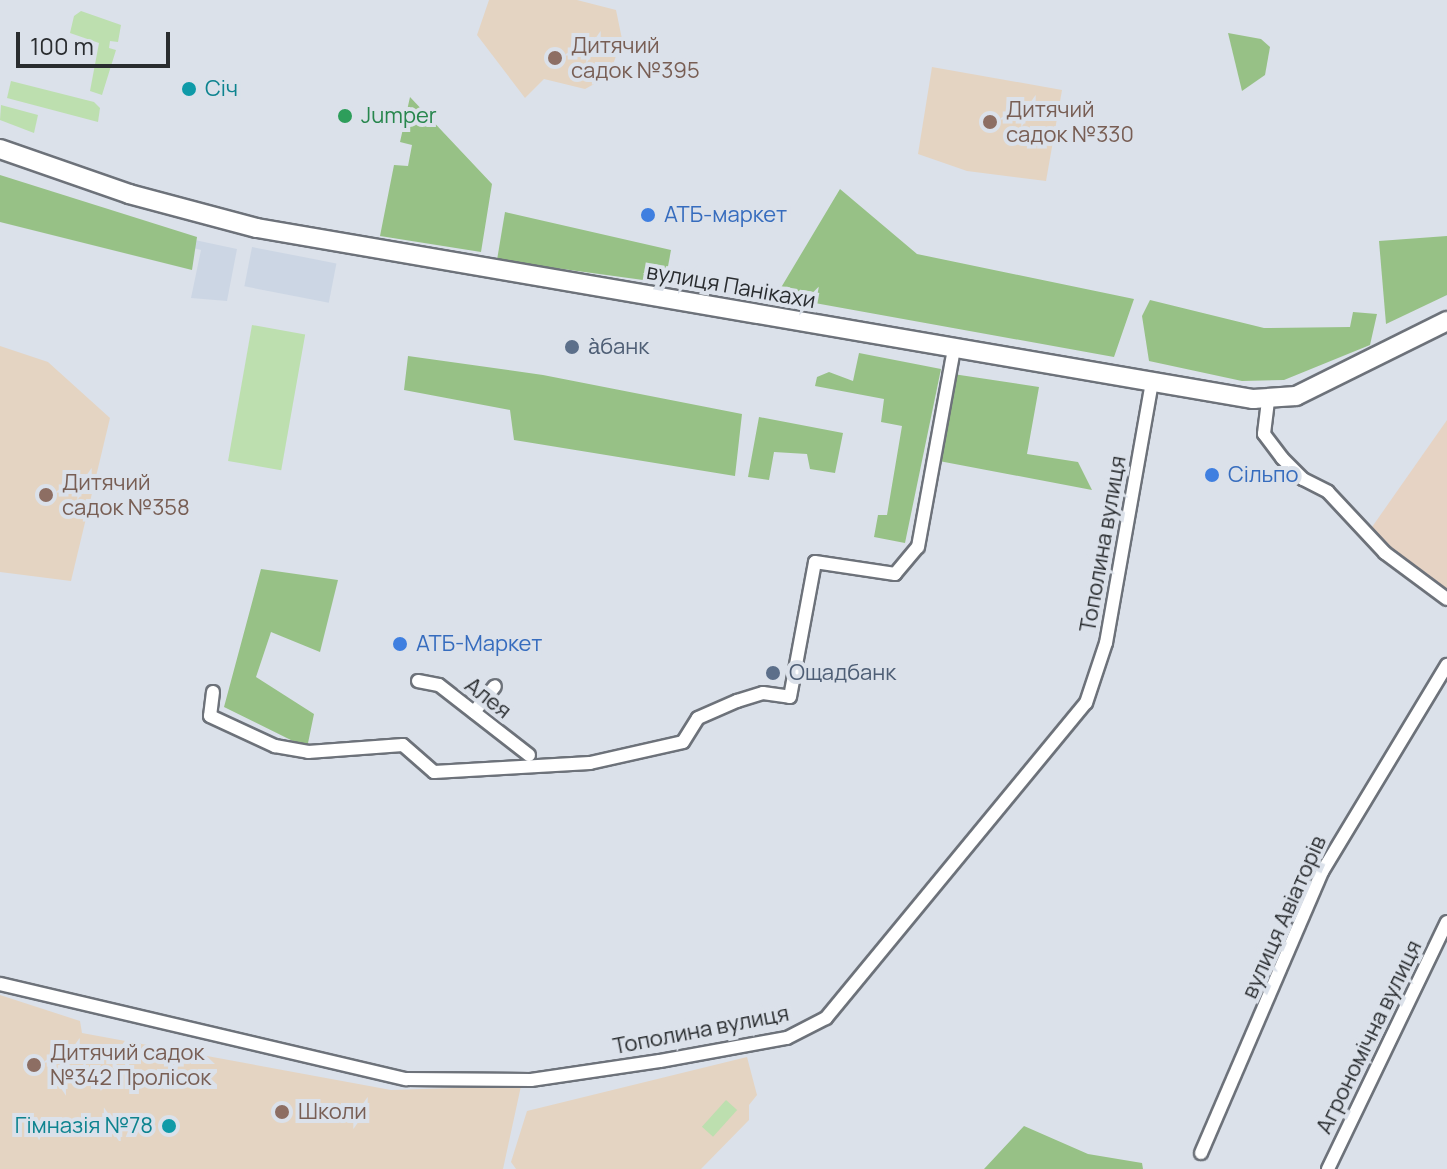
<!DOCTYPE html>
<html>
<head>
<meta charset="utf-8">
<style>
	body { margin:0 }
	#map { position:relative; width:1447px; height:1169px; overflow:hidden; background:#dbe1ea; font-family:Manrope,sans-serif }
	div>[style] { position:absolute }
	.built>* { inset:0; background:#ccd6e4; transform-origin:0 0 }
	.industrial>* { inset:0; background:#e6d3c4 }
	.education>* { inset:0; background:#e4d4c2 }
	.green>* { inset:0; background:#bddfaf; transform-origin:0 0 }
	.forest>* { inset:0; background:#97c186 }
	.roads { filter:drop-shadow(2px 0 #6d727a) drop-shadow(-2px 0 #6d727a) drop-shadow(0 2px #6d727a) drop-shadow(0 -2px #6d727a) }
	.street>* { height:12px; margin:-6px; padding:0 6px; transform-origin:6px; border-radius:6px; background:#fff }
	.secondary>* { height:18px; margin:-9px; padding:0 9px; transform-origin:9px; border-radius:9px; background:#fff }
	.dots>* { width:22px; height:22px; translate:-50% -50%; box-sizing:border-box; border:4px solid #dbe1ea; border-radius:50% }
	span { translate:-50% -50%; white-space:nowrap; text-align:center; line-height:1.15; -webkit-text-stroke:8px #dbe1ea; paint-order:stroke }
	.education-label { font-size:22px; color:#785e54 }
	.left { translate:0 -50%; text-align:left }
	.culture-label { font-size:22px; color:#0d838f }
	.right { translate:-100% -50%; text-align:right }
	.leisure-label { font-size:22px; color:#27864d }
	.shop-label { font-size:22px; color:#366cbe }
	.street-label { font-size:22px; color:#292c2f }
	.service-label { font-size:22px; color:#4e5e75 }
	.scale { position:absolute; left:16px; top:32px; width:154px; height:36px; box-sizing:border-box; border:4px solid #292c2f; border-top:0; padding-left:10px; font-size:24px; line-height:28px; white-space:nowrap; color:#292c2f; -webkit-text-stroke:6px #dbe1ea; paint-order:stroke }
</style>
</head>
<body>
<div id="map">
	<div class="built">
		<i style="clip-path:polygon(190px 239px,237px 249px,227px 301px,191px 298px,201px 250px,189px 247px)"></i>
		<i style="left:252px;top:247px;width:86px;height:40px;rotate:11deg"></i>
	</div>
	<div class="industrial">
		<i style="clip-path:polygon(1447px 420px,1447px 589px,1398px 554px,1372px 527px)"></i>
	</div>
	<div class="education">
		<i style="clip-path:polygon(489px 0,577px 0,616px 10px,622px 39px,609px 76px,585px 89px,544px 79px,525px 98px,477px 35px)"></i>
		<i style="clip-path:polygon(932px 67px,1062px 90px,1046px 181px,967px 171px,918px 154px)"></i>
		<i style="clip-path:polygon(0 346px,48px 362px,110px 418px,71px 581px,0 572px)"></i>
		<i style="clip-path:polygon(0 995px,80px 1021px,82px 1033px,391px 1090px,521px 1086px,503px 1169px,0 1169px)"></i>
		<i style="clip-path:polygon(747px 1057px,757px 1095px,749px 1105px,749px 1120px,701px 1169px,516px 1169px,511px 1162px,527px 1111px)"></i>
	</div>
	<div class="green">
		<i style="clip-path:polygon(81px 11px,121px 25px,118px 42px,110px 41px,109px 48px,116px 50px,102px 95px,90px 91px,99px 43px,70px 33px,74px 16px)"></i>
		<i style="clip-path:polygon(11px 81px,94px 102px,100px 108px,98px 122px,7px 98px)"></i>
		<i style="clip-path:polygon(1px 105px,38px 115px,34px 133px,0 120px)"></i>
		<i style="left:252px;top:325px;width:54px;height:138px;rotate:10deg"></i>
		<i style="left:726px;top:1100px;width:15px;height:36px;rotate:42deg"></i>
	</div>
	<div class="forest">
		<i style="clip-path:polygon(1228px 33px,1261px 39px,1270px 47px,1265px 75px,1242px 91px)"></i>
		<i style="clip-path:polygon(410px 97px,492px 184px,481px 252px,380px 236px,394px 165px,408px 166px,412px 145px,400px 142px)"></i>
		<i style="clip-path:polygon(0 175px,197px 237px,192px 270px,0 222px)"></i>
		<i style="clip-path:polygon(840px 189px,917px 254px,1134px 299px,1114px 357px,776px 296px)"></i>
		<i style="clip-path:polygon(505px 212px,671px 250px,665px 283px,497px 260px)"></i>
		<i style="clip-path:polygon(1447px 236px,1447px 295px,1386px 324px,1379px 241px)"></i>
		<i style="clip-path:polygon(1150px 300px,1264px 328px,1350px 327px,1353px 312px,1377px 314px,1370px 345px,1284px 380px,1242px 381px,1149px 361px,1142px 316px)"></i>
		<i style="clip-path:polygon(859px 353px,941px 369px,905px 543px,874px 537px,878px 515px,887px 515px,902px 426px,881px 422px,884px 399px,815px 386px,817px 377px,829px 372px,853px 381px)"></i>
		<i style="clip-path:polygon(408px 356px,543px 375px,742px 414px,735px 476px,514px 440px,510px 410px,404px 390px)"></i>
		<i style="clip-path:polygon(953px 374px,1039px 387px,1027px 454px,1078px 462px,1092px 490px,939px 461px)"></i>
		<i style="clip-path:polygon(759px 417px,843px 433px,835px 473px,810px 469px,807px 454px,774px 452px,769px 480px,748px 477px)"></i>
		<i style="clip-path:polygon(261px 569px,338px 580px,320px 652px,271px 632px,256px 677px,314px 714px,307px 748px,224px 707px)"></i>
		<i style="clip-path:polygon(1024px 1126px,1088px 1154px,1142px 1163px,1143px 1169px,984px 1169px)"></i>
	</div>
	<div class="roads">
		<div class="street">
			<i style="left:1268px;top:401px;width:33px;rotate:97deg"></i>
			<i style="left:1264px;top:434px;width:30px;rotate:53deg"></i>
			<i style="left:1282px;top:458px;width:30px;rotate:45deg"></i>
			<i style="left:1303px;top:479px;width:28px;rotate:27deg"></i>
			<i style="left:1328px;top:492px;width:83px;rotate:46.9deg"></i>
			<i style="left:1385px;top:553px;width:77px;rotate:36.6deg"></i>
			<i style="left:418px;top:681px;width:21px;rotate:11deg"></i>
			<i style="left:439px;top:685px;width:114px;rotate:37.9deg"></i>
			<i style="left:213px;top:692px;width:24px;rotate:97deg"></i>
			<i style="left:210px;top:716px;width:72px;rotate:24.8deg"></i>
			<i style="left:275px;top:746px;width:34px;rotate:10deg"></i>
			<i style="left:308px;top:752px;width:95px;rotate:-4.2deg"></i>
			<i style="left:403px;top:745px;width:41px;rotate:41.1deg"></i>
			<i style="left:434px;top:772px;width:156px;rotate:-3.3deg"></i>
			<i style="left:590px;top:763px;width:95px;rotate:-12.7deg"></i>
			<i style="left:683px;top:742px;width:28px;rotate:-58deg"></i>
			<i style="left:698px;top:718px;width:43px;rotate:-23.6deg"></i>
			<i style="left:737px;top:701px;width:27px;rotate:-17deg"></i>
			<i style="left:763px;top:693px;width:27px;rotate:8deg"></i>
			<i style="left:790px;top:697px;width:137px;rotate:-79.5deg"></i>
			<i style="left:815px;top:562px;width:81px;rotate:8.5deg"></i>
			<i style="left:895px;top:574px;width:35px;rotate:-50deg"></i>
			<i style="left:918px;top:547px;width:201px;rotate:-79.7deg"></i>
			<i style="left:474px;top:712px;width:33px;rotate:-51deg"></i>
			<i style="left:0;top:984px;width:417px;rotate:13.2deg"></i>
			<i style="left:406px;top:1079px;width:125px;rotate:0.5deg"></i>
			<i style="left:531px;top:1080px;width:130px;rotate:-8.4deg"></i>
			<i style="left:660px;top:1061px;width:129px;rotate:-10.3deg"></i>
			<i style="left:787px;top:1038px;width:44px;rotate:-27.1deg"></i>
			<i style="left:826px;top:1018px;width:408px;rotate:-50.5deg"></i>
			<i style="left:1086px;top:703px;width:63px;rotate:-71.6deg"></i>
			<i style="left:1106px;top:643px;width:264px;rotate:-80deg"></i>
			<i style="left:1201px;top:1153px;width:306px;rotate:-66.7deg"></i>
			<i style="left:1322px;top:872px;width:242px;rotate:-58.9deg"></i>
			<i style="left:1328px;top:1169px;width:274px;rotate:-64.3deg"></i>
		</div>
		<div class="secondary">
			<i style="left:0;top:149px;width:137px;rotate:19.2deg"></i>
			<i style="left:129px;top:194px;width:132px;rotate:14.9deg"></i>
			<i style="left:257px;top:228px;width:1011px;rotate:9.74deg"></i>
			<i style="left:1253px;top:399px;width:43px;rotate:-4deg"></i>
			<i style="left:1296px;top:396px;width:169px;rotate:-26.4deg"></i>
		</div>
	</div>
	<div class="dots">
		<i style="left:555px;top:58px;background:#8d6e63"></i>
		<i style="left:189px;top:89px;background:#0f9aa8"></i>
		<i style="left:345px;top:116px;background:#2e9e5b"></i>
		<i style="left:990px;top:122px;background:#8d6e63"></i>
		<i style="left:648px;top:215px;background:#3f7fe0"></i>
		<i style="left:572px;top:347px;background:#5c6f8a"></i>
		<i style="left:1212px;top:475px;background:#3f7fe0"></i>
		<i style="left:46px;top:495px;background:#8d6e63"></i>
		<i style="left:400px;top:644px;background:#3f7fe0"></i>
		<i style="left:773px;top:673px;background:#5c6f8a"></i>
		<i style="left:34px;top:1065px;background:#8d6e63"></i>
		<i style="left:282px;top:1112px;background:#8d6e63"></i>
		<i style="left:169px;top:1126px;background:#0f9aa8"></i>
	</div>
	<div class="education-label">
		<span class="left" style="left:571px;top:58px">Дитячий<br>садок №395</span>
		<span class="left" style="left:1006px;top:122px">Дитячий<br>садок №330</span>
		<span class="left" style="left:62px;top:495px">Дитячий<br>садок №358</span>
		<span class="left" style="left:50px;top:1065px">Дитячий садок<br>№342 Пролісок</span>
		<span class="left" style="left:298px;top:1112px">Школи</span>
	</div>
	<div class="culture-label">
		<span class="left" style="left:205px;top:89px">Січ</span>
		<span class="right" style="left:153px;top:1126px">Гімназія №78</span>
	</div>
	<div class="leisure-label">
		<span class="left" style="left:361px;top:116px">Jumper</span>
	</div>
	<div class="shop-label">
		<span class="left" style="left:664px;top:215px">АТБ-маркет</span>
		<span class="left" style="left:1228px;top:475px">Сільпо</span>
		<span class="left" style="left:416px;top:644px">АТБ-Маркет</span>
	</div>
	<div class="street-label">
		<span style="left:731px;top:286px;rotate:10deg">вулиця Панікахи</span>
		<span style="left:1103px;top:544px;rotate:-80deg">Тополина вулиця</span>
		<span style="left:488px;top:698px;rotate:38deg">Алея</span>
		<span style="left:1284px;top:917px;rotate:-66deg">вулиця Авіаторів</span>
		<span style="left:701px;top:1030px;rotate:-11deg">Тополина вулиця</span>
		<span style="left:1369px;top:1037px;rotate:-64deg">Агрономічна вулиця</span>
	</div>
	<div class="service-label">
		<span class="left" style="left:588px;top:347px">а̀банк</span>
		<span class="left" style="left:789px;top:673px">Ощадбанк</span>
	</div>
	<div class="scale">100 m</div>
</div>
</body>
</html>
